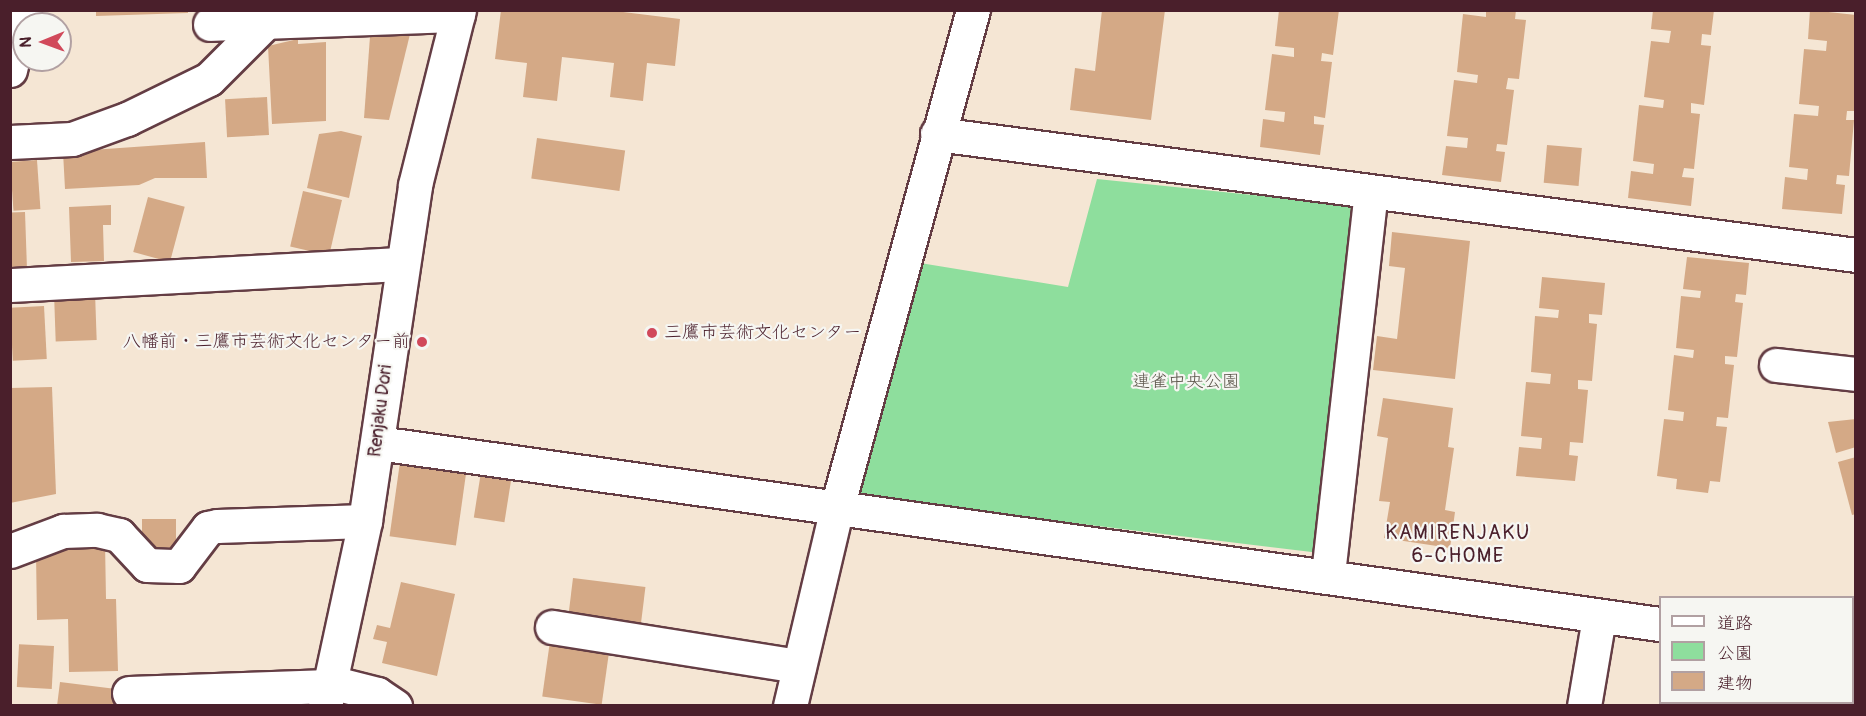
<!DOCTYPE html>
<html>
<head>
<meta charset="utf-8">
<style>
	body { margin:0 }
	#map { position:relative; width:1866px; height:716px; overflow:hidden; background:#f5e6d4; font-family:Pangolin,"Klee One",sans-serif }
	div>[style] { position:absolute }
	.green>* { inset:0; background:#8ede9d }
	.building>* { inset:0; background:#d4a986; transform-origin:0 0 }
	.roads { filter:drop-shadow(2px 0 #643d44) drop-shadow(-2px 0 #643d44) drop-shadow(0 2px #643d44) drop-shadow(0 -2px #643d44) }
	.minor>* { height:33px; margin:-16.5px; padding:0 16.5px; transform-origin:16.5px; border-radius:16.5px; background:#fff }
	.major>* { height:33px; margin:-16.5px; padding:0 16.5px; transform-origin:16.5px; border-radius:16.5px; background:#fff }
	.dots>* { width:16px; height:16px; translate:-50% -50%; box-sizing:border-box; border:3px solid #f6f6f2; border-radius:50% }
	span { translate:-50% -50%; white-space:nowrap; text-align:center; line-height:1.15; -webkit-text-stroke:4.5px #f6f6f2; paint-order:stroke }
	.poi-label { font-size:18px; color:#4a1f2b }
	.left { translate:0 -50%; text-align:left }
	.right { translate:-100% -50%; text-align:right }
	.park-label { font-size:18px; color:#5e584d }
	.street-label { font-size:18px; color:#4a1f2b }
	.neighbourhood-label { font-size:20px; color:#4a1f2b; letter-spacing:1.5px }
	.frame { position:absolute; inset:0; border:12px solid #4a1f2b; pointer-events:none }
	.legend { position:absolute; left:1659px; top:596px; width:195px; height:108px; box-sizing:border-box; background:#f6f6f2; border:2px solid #b1a0a2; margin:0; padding:8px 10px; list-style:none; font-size:18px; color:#4a1f2b }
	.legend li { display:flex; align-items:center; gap:12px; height:30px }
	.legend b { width:30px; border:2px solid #b1a0a2 }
	.north { position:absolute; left:12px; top:12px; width:60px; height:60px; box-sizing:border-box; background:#f6f6f2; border:2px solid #b1a0a2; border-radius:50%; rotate:269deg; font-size:16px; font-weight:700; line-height:24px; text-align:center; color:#4a1f2b }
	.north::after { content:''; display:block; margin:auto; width:21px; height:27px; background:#d1495b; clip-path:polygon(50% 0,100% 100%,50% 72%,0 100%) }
</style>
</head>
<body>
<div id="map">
	<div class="green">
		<i style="clip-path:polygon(1097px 179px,1359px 206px,1320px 553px,860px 497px,914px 262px,1068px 287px)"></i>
	</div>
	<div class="building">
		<i style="clip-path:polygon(96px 10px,188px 10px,188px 13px,96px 16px)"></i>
		<i style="clip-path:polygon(501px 10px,607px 10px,680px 19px,675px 66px,647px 63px,643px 101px,610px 97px,614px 63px,562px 57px,557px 101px,523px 97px,527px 63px,495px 59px)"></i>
		<i style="clip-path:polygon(1102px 10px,1165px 10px,1151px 120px,1070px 110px,1075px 68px,1095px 71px)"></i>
		<i style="clip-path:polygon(1279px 10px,1339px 10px,1333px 55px,1322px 53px,1321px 61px,1332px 62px,1325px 118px,1314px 116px,1314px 124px,1324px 125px,1320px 155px,1260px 147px,1263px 119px,1284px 122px,1285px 112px,1265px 110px,1272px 54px,1294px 57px,1294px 48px,1275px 46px)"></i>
		<i style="clip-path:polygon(1486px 10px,1516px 10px,1515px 19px,1526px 20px,1519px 79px,1508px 78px,1506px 89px,1514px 90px,1507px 145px,1497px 144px,1496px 151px,1505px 152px,1501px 182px,1442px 175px,1446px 146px,1467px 148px,1468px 138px,1447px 136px,1454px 80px,1477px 83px,1478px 75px,1457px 72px,1463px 14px,1486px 17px)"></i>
		<i style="clip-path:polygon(1653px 10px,1714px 10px,1711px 35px,1702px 34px,1701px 45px,1711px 46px,1704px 105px,1691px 103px,1691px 113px,1700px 114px,1694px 169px,1684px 168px,1682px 177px,1694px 178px,1691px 206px,1628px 198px,1631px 171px,1653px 174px,1654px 164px,1633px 161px,1639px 105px,1663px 108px,1664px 100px,1644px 97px,1651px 41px,1669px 43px,1671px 31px,1651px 29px)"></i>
		<i style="clip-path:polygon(1810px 10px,1856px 15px,1856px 111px,1847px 111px,1846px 120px,1854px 120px,1849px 176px,1837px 175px,1836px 184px,1845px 185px,1842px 214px,1782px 209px,1785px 177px,1807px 180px,1808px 169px,1789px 167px,1794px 114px,1818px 116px,1819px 106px,1799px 104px,1804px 49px,1826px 51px,1827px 41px,1808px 39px)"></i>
		<i style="clip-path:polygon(371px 23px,412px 26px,389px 120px,364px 118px)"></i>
		<i style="clip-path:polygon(298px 39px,298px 44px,326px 42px,326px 121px,272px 124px,268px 46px)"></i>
		<i style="left:267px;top:97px;width:38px;height:42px;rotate:87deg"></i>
		<i style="clip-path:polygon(341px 131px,362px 136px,349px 198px,307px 188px,319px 134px)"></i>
		<i style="left:537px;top:138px;width:89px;height:41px;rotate:8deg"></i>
		<i style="clip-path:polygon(205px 142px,207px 178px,155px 178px,139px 185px,65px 189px,63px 152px)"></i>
		<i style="left:1547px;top:145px;width:35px;height:38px;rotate:5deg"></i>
		<i style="left:37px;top:160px;width:49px;height:27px;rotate:86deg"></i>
		<i style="left:303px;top:191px;width:40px;height:57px;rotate:13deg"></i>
		<i style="left:148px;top:197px;width:38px;height:57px;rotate:15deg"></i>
		<i style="clip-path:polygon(111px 205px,111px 225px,103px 225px,104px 261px,71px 262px,69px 207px)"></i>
		<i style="left:25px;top:212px;width:57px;height:15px;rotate:88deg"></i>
		<i style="clip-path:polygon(1392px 232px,1470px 241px,1455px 379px,1373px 370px,1377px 336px,1397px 339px,1405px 268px,1389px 266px)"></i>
		<i style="clip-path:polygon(1687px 257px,1749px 263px,1746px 295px,1736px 294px,1735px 302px,1743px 303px,1737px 357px,1725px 356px,1725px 364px,1734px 365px,1728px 418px,1717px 417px,1716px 426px,1727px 427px,1720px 482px,1710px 481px,1708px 493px,1676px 489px,1677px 479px,1657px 476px,1664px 419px,1683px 421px,1684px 412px,1668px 410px,1674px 355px,1693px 358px,1694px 350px,1676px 348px,1681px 296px,1700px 298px,1701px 291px,1683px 289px)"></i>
		<i style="clip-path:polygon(1542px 277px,1605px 283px,1602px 315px,1589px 314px,1589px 323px,1597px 324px,1592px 381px,1578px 380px,1578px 389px,1588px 390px,1583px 443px,1570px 442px,1569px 455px,1578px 456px,1575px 481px,1516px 476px,1519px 447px,1541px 449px,1542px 438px,1521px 436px,1526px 382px,1550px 384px,1551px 374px,1531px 372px,1535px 316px,1558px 318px,1559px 310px,1539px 308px)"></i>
		<i style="left:95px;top:292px;width:48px;height:41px;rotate:88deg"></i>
		<i style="left:44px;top:306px;width:53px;height:34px;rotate:87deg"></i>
		<i style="clip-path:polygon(52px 387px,56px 494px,10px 503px,10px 388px)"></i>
		<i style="clip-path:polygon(1383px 398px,1453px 408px,1448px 447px,1454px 448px,1445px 510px,1455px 512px,1450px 548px,1384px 538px,1390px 502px,1379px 501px,1388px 438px,1377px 436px)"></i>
		<i style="clip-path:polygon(1856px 419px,1856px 447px,1836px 453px,1828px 422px)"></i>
		<i style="clip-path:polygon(1856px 457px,1856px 514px,1852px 515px,1838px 462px)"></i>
		<i style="left:400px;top:462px;width:67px;height:75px;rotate:8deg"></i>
		<i style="left:481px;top:472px;width:31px;height:46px;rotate:9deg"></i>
		<i style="left:142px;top:519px;width:34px;height:35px"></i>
		<i style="clip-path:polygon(105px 542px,106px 599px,116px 599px,118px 671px,69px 672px,68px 619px,37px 620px,36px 553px,56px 553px,56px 543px)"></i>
		<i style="left:573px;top:578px;width:73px;height:38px;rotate:7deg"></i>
		<i style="clip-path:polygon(401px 582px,455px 594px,437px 676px,382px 663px,387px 642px,373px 639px,377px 625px,390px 628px)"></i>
		<i style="left:551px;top:634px;width:60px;height:63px;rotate:8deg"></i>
		<i style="left:54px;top:646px;width:43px;height:35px;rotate:93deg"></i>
		<i style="clip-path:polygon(60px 682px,116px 689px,114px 706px,57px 706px)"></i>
		<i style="clip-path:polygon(1675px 702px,1731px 702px,1675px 706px)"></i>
	</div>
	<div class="roads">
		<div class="minor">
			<i style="left:210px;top:24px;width:248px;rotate:-2.1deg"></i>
			<i style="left:10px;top:70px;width:62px;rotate:-76.9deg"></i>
			<i style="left:937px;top:134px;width:927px;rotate:7.5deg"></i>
			<i style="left:10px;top:142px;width:62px;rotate:-2.8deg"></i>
			<i style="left:72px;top:139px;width:59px;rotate:-20deg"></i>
			<i style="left:127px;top:119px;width:91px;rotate:-26deg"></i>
			<i style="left:209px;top:79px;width:81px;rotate:-45deg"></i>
			<i style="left:10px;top:285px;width:392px;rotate:-3.1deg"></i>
			<i style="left:1776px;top:365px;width:81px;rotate:6.4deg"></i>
			<i style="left:378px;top:443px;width:1295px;rotate:8.04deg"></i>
			<i style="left:10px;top:551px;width:57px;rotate:-20.7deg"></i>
			<i style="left:63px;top:531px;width:34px;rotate:-2deg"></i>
			<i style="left:97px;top:530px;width:23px;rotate:13deg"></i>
			<i style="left:119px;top:535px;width:41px;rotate:47deg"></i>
			<i style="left:147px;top:565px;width:32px;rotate:2deg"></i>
			<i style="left:179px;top:566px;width:48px;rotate:-52.7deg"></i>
			<i style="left:208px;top:528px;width:9px;rotate:-13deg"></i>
			<i style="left:217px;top:526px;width:148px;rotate:-1.9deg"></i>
			<i style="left:1328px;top:574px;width:384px;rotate:-83.6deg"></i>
			<i style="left:552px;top:627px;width:250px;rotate:9deg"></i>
			<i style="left:1852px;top:648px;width:4px"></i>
			<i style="left:330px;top:682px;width:49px;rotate:14.3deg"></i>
			<i style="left:377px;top:694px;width:22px;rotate:34deg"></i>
			<i style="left:129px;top:693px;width:200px;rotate:-2deg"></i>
			<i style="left:790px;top:706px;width:200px;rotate:-76.7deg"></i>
			<i style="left:836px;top:511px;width:519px;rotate:-74.71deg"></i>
			<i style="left:1584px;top:706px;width:90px;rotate:-80.4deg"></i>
		</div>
		<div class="major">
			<i style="left:325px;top:706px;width:189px;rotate:-77.8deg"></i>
			<i style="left:365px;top:521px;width:340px;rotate:-81.5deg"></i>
			<i style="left:415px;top:185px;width:180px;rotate:-75.9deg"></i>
		</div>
	</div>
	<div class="dots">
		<i style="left:652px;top:333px;background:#d1495b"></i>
		<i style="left:422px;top:342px;background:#d1495b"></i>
	</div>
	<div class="poi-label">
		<span class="left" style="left:664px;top:333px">三鷹市芸術文化センター</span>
		<span class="right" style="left:410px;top:342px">八幡前・三鷹市芸術文化センター前</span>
	</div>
	<div class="park-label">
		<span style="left:1186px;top:382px">連雀中央公園</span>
	</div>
	<div class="street-label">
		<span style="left:381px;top:411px;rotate:-83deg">Renjaku Dori</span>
	</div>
	<div class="neighbourhood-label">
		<span style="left:1458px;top:544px">KAMIRENJAKU<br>6-CHOME</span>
	</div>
	<div class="frame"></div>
	<ul class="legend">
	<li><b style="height:8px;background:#fff"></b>道路</li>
	<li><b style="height:16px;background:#8ede9d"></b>公園</li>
	<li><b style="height:16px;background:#d4a986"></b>建物</li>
	</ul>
	<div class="north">N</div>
</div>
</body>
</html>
